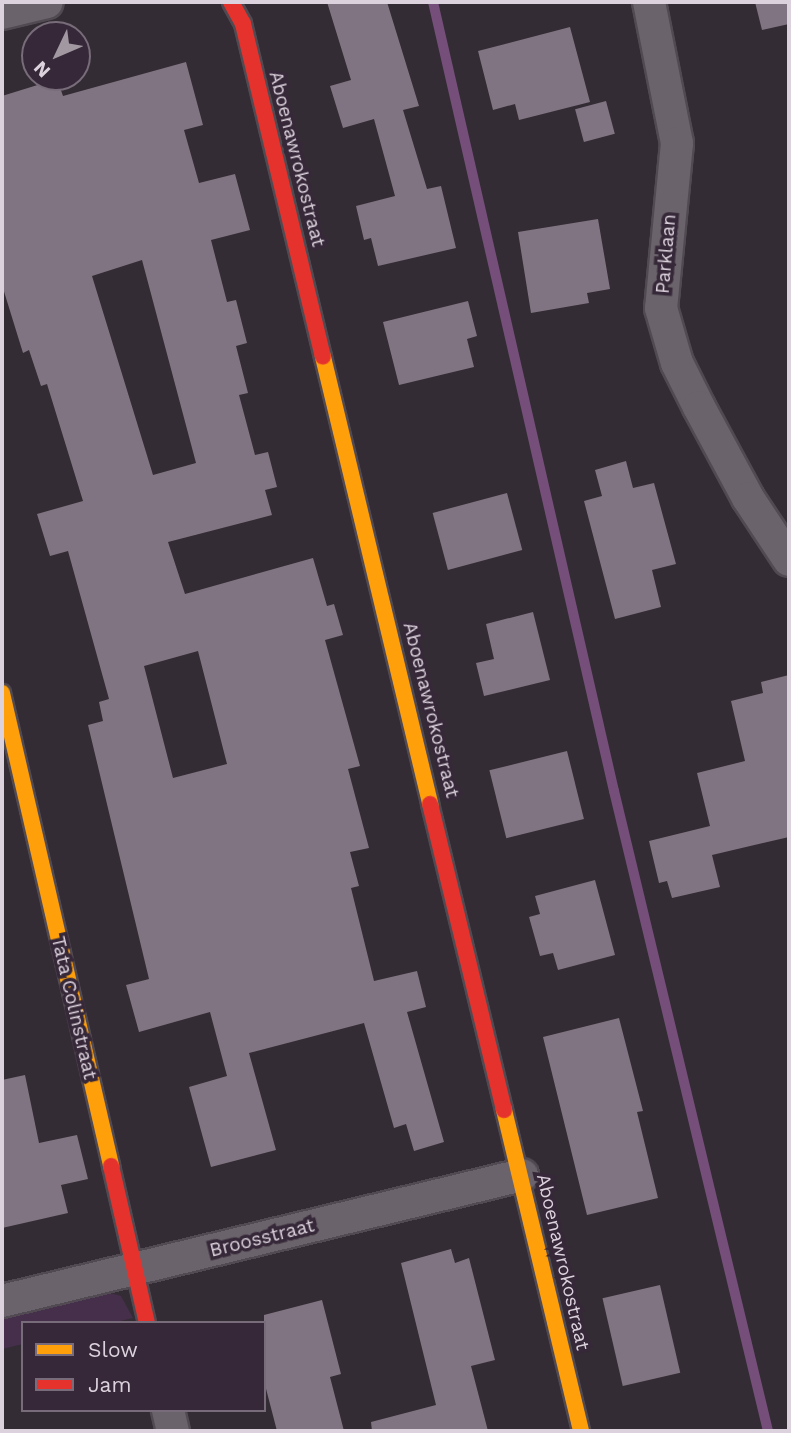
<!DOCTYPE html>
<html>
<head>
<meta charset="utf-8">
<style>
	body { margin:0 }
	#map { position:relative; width:791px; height:1433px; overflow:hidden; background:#332c34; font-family:"Work Sans",sans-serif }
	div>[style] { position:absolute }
	.green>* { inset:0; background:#462f4a }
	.stream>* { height:10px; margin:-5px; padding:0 5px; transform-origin:5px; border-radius:5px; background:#754e7a }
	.building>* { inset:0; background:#807482; transform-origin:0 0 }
	.roads { filter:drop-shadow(2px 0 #514a52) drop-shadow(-2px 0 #514a52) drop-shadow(0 2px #514a52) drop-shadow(0 -2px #514a52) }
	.street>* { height:32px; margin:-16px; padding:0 16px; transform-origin:16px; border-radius:16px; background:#6a636b }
	.slow>* { height:16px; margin:-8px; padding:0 8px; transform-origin:8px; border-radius:8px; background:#ff9f0a }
	.jam>* { height:16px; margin:-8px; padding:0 8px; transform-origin:8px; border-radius:8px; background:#e5322d }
	span { translate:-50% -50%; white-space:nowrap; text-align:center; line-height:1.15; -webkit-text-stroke:7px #362838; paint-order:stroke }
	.street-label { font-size:19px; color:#dcd2dd }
	.frame { position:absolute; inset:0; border:4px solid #dcd2dd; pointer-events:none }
	.legend { position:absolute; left:21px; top:1321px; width:245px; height:91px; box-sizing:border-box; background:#362838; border:2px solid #786c7a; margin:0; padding:9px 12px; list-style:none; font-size:21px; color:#dcd2dd }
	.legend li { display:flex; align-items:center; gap:14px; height:35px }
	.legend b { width:35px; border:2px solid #786c7a }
	.north { position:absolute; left:21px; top:21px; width:70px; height:70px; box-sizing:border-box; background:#362838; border:2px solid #786c7a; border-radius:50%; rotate:226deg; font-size:19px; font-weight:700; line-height:28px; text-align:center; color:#dcd2dd }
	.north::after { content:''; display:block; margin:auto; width:24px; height:32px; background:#a198a2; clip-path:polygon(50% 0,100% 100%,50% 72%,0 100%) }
</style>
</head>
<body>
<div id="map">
	<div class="green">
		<i style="clip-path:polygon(100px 1290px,121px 1296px,133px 1318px,112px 1323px,23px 1323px,23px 1344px,2px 1349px,2px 1313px)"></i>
	</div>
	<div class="stream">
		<i style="left:433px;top:2px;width:809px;rotate:77.08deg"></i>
		<i style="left:614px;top:791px;width:658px;rotate:76.47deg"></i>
	</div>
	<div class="building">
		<i style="clip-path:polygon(327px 2px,387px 2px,419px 106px,403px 110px,427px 189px,441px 186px,456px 248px,378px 266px,371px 238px,364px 240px,356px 206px,395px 196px,374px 119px,343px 128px,330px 86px,351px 80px)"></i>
		<i style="clip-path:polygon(755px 2px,789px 2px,789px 24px,762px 30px)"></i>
		<i style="clip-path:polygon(570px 27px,590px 102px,519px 120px,515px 104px,493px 110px,478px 51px)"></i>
		<i style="clip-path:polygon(evenodd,186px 62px,203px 125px,184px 130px,199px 183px,235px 174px,250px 230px,211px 240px,227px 302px,236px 300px,247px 343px,236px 346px,248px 393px,239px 395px,255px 455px,268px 452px,277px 487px,265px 490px,272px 515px,168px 542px,185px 594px,313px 558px,327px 606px,334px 604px,343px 635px,325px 640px,360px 766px,348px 769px,369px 848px,350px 852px,359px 886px,351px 888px,374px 981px,417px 971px,426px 1007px,407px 1012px,444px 1142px,414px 1151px,406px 1124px,394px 1128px,364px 1023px,249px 1053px,276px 1150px,211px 1167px,189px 1087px,227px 1076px,210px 1012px,139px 1032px,126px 985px,149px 979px,88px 725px,103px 721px,99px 702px,109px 699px,68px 551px,50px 556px,37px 514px,83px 501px,47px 384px,41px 386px,29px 350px,23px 353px,2px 285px,2px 96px,57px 79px,63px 96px,186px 62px,142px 260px,196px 463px,153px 475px,92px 276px,142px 260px,186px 62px,198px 651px,227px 764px,173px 778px,144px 666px,198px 651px)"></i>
		<i style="left:606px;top:101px;width:34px;height:32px;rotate:75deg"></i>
		<i style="clip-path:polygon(598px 219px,610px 289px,587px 293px,589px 303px,531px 313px,518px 232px)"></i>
		<i style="clip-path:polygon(468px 301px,477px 336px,467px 339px,474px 367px,399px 385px,383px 322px)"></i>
		<i style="clip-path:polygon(626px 461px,633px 488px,654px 483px,676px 564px,652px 570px,661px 607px,615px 619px,584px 501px,602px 496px,595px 470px)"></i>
		<i style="left:507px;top:493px;width:59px;height:77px;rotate:75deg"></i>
		<i style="clip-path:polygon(533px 612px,550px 680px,484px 696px,476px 663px,494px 659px,486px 624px)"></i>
		<i style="clip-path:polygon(789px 675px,789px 837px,712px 855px,720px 887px,672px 898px,667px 881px,659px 883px,649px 841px,710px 826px,697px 773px,745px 761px,731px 701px,763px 693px,761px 682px)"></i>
		<i style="left:567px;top:751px;width:70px;height:80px;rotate:76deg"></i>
		<i style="clip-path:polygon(595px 880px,615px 955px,558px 970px,553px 953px,540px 956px,529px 917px,540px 914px,535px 896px)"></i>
		<i style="clip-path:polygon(619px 1018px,643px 1111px,637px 1112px,658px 1198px,587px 1215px,543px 1037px)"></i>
		<i style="clip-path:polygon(25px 1075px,39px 1143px,77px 1135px,88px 1179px,61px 1185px,68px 1213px,2px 1228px,2px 1080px)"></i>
		<i style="clip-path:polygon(451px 1249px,455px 1263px,469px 1258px,495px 1360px,471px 1366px,488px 1431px,372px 1431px,371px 1422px,436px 1405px,401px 1263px)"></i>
		<i style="left:660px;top:1285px;width:90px;height:59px;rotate:77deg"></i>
		<i style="clip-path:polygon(322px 1300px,341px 1374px,330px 1377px,344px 1431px,277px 1431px,264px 1381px,264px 1315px)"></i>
	</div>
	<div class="roads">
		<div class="street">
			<i style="left:649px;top:2px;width:144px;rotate:78.8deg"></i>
			<i style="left:677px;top:143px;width:166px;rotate:95.5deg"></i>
			<i style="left:661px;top:308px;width:57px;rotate:73.8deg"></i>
			<i style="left:677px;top:363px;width:49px;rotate:63.4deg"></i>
			<i style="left:699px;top:407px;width:103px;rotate:61.7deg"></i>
			<i style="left:748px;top:498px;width:74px;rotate:56.5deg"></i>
			<i style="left:2px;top:13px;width:46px;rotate:-13.7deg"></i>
			<i style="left:2px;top:1301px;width:535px;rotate:-13.62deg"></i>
			<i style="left:168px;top:1410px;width:22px;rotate:77deg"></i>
		</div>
		<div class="slow">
			<i style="left:323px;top:357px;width:460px;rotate:76.5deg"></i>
			<i style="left:2px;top:693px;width:485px;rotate:77deg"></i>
			<i style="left:504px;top:1110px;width:330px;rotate:76.5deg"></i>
		</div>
		<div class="jam">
			<i style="left:231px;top:2px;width:25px;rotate:61deg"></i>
			<i style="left:243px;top:24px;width:342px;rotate:76.5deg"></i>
			<i style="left:430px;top:804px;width:315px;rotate:76.4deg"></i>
			<i style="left:111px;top:1166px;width:161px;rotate:77.1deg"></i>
		</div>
	</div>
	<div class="street-label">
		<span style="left:297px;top:159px;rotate:76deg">Aboenawrokostraat</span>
		<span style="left:666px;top:254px;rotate:-85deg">Parklaan</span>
		<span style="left:431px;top:710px;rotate:76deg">Aboenawrokostraat</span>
		<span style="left:74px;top:1008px;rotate:77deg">Tata Colinstraat</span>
		<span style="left:262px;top:1238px;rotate:-14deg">Broosstraat</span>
		<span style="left:563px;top:1262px;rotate:77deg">Aboenawrokostraat</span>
	</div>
	<div class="frame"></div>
	<ul class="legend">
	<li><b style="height:9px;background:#ff9f0a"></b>Slow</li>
	<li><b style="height:9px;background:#e5322d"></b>Jam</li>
	</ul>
	<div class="north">N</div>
</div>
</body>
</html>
